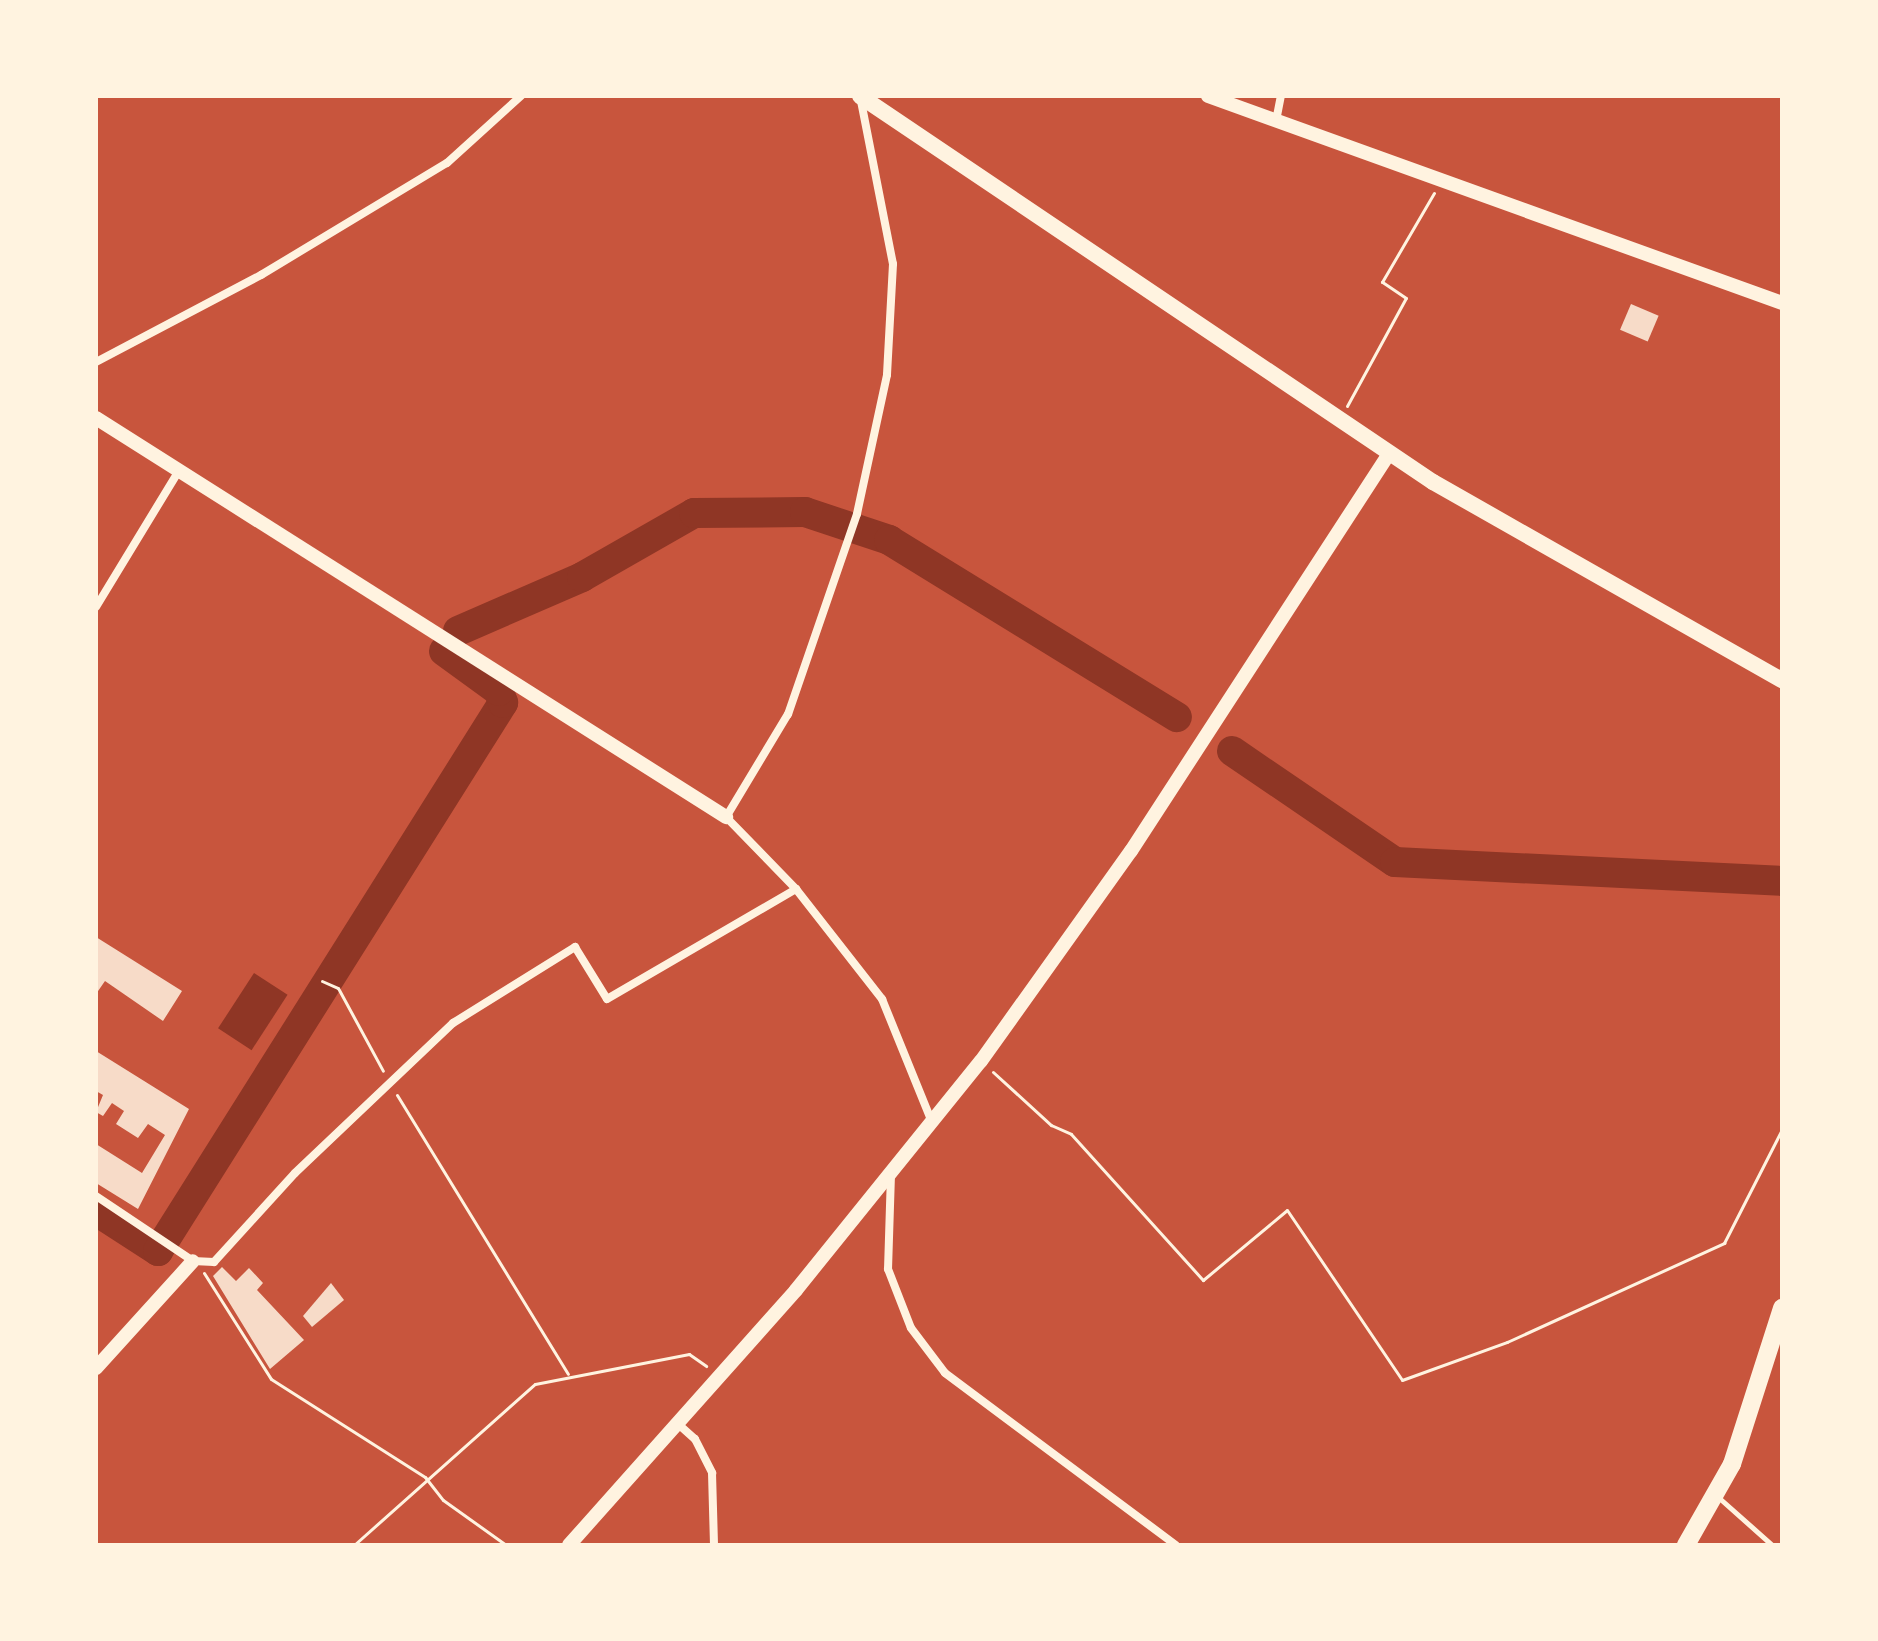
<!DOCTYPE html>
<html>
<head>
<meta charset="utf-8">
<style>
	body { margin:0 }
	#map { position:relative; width:1878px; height:1641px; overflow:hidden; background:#c8553d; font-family:"Work Sans",sans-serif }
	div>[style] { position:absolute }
	.water>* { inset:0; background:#8f3625; transform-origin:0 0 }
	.river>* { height:30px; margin:-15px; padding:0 15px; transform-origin:15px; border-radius:15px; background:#8f3625 }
	.building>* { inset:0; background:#f7dbc8; transform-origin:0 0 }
	.path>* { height:3px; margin:-1.5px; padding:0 1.5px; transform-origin:1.5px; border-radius:1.5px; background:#fff3e0 }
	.service>* { height:5px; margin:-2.5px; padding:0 2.5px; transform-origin:2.5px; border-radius:2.5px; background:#fff3e0 }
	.minor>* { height:8px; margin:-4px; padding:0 4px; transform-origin:4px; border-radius:4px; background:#fff3e0 }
	.tertiary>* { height:14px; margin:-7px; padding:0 7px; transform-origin:7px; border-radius:7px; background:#fff3e0 }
	.primary>* { height:16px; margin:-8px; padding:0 8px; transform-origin:8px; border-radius:8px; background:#fff3e0 }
	.trunk>* { height:18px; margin:-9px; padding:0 9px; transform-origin:9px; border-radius:9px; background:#fff3e0 }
	span { translate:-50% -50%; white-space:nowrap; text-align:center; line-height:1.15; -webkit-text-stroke:6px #fff3e0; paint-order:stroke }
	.frame { position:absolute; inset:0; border:98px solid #fff3e0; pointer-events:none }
</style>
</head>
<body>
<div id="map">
	<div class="water">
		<i style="left:254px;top:973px;width:40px;height:66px;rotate:33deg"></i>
	</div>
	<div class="river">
		<i style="left:458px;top:631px;width:135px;rotate:-23.5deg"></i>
		<i style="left:582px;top:577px;width:129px;rotate:-29.7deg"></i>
		<i style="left:694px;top:513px;width:111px;rotate:-0.5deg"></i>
		<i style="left:805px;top:512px;width:89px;rotate:18.4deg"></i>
		<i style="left:889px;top:540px;width:338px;rotate:31.6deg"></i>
		<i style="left:1232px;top:751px;width:197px;rotate:34.3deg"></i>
		<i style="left:1395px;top:862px;width:387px;rotate:2.8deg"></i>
		<i style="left:96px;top:1211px;width:74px;rotate:32.8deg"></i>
		<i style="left:158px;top:1251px;width:648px;rotate:-57.81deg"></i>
		<i style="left:503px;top:703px;width:13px;rotate:-108deg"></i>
		<i style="left:499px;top:691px;width:68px;rotate:-144deg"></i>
	</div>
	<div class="building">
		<i style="left:1631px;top:304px;width:30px;height:28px;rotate:23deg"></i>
		<i style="clip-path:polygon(96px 937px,182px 991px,163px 1021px,105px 981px,96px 994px)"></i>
		<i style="clip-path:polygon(96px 1051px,189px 1109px,138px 1209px,96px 1183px,96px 1144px,142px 1173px,165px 1135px,148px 1124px,138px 1138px,116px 1124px,124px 1111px,112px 1103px,103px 1116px,96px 1112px,103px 1095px,96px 1091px)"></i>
		<i style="clip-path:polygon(222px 1267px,236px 1281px,249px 1268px,263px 1283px,257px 1290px,304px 1340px,270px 1369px,213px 1276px)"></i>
		<i style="clip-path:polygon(331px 1283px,344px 1300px,312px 1327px,303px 1316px)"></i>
	</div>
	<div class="path">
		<i style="left:1347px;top:406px;width:123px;rotate:-61.4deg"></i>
		<i style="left:1406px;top:298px;width:29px;rotate:-146deg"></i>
		<i style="left:1382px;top:282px;width:103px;rotate:-59.7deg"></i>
		<i style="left:322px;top:981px;width:17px;rotate:24deg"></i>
		<i style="left:338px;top:988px;width:94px;rotate:61.5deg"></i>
		<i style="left:993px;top:1072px;width:79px;rotate:42.4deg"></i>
		<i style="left:1051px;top:1125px;width:22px;rotate:24deg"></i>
		<i style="left:1071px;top:1134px;width:197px;rotate:47.9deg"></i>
		<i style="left:1203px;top:1280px;width:109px;rotate:-39.8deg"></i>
		<i style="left:1287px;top:1210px;width:205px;rotate:55.9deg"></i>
		<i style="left:1402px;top:1380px;width:112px;rotate:-19.9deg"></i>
		<i style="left:1507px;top:1342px;width:239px;rotate:-24.5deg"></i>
		<i style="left:1724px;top:1243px;width:128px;rotate:-63deg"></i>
		<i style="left:397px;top:1095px;width:327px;rotate:58.5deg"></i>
		<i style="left:204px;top:1273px;width:125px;rotate:57.7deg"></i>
		<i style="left:271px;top:1379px;width:183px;rotate:32.5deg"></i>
		<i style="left:425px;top:1477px;width:29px;rotate:52deg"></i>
		<i style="left:443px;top:1500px;width:77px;rotate:35.5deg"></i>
		<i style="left:354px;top:1545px;width:242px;rotate:-41.7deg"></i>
		<i style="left:535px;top:1384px;width:157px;rotate:-11deg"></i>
		<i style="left:689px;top:1354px;width:21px;rotate:35deg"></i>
	</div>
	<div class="service">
		<i style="left:1718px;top:1497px;width:72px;rotate:41.6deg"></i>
	</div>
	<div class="minor">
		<i style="left:861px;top:101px;width:166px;rotate:78.9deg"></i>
		<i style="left:893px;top:264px;width:111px;rotate:93.1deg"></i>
		<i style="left:887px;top:375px;width:142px;rotate:102.2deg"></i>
		<i style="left:857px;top:514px;width:212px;rotate:109deg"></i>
		<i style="left:788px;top:714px;width:120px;rotate:121deg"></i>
		<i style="left:726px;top:817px;width:100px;rotate:45.8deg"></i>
		<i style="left:796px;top:889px;width:140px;rotate:52deg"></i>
		<i style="left:882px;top:999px;width:133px;rotate:67.9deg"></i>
		<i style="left:1276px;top:121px;width:25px;rotate:-79deg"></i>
		<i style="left:96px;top:362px;width:187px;rotate:-27.8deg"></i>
		<i style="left:261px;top:275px;width:217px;rotate:-31.1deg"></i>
		<i style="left:447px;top:163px;width:100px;rotate:-42.2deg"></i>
		<i style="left:96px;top:607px;width:162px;rotate:-58.7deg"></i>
		<i style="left:891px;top:1174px;width:95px;rotate:91.8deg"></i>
		<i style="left:888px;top:1269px;width:63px;rotate:68.7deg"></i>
		<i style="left:911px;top:1328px;width:56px;rotate:52.9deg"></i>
		<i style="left:945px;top:1373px;width:288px;rotate:36.7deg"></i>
		<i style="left:96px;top:1196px;width:117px;rotate:33.8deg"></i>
		<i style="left:193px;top:1261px;width:21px;rotate:3deg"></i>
		<i style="left:214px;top:1262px;width:120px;rotate:-47.7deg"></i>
		<i style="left:295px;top:1173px;width:218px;rotate:-43.5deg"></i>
		<i style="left:453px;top:1023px;width:144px;rotate:-31.9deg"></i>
		<i style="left:575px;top:947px;width:61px;rotate:58.4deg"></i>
		<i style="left:607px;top:999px;width:219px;rotate:-30.2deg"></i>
		<i style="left:677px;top:1423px;width:24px;rotate:42deg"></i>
		<i style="left:695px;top:1439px;width:38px;rotate:63deg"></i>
		<i style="left:712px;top:1473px;width:72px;rotate:88.4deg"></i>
	</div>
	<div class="tertiary">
		<i style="left:1208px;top:96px;width:610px;rotate:19.83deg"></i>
		<i style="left:96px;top:418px;width:746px;rotate:32.35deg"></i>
		<i style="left:96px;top:1368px;width:144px;rotate:-47.8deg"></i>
		<i style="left:569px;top:1545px;width:341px;rotate:-48.3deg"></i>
		<i style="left:796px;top:1290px;width:294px;rotate:-51.1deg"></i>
		<i style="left:981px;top:1061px;width:258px;rotate:-54.5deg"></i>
		<i style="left:1131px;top:851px;width:474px;rotate:-57deg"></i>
	</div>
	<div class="primary">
		<i style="left:860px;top:96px;width:691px;rotate:33.97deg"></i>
		<i style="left:1433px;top:482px;width:401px;rotate:29.6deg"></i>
	</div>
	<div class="trunk">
		<i style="left:1686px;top:1545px;width:93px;rotate:-60.4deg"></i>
		<i style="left:1732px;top:1464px;width:164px;rotate:-72.2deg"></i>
	</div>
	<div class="frame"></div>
</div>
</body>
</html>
